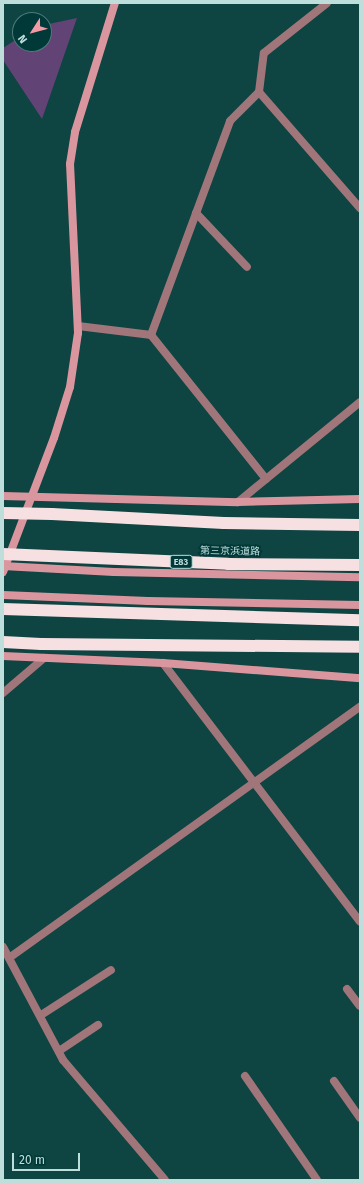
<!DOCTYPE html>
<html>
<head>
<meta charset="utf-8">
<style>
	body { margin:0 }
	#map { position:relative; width:363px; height:1183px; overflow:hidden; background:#0e4442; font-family:"Fira Sans","Noto Sans JP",sans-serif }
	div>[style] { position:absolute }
	.green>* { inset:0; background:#624375 }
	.lane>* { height:8px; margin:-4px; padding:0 4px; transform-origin:4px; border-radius:4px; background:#a1767a }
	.street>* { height:8px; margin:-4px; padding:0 4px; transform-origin:4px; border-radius:4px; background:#a1767a }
	.secondary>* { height:8px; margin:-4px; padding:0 4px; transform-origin:4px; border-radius:4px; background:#da969e }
	.highway>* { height:12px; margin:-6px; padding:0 6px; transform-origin:6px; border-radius:6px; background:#f6e0e2 }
	.highway-bridge>* { height:12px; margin:-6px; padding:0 6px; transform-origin:6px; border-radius:6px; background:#f6e0e2 }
	span { translate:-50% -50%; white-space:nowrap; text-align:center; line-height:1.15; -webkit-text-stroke:3.5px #003938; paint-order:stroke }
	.shield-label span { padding:1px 3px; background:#003938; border:1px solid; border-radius:3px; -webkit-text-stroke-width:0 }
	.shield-label { font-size:9px; color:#bededc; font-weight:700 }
	.street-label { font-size:10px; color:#bededc }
	.frame { position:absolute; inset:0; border:4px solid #bededc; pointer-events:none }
	.north { position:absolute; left:12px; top:12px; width:40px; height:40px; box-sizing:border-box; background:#003938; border:1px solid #4c7b7a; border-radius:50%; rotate:234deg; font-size:11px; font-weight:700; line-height:16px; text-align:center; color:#bededc }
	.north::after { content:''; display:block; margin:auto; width:14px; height:18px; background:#f49aa5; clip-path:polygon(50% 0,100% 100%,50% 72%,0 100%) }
	.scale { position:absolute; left:12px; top:1153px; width:68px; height:18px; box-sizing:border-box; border:2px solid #bededc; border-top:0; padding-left:5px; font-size:12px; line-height:14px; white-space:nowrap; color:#bededc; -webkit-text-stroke:3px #003938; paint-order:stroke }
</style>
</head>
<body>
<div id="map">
	<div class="green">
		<i style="clip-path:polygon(77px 18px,42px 119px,3px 60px,3px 48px,20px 37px,20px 44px,44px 44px,44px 25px)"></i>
	</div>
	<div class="lane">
		<i style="left:196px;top:213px;width:74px;rotate:46.6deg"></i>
		<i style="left:78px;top:326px;width:74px;rotate:7deg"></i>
		<i style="left:347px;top:989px;width:21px;rotate:53deg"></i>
		<i style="left:41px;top:1015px;width:83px;rotate:-32.7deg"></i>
		<i style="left:59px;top:1051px;width:47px;rotate:-33.7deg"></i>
		<i style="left:245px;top:1076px;width:126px;rotate:55.3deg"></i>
		<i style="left:334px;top:1081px;width:45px;rotate:54.9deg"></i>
	</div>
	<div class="street">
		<i style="left:259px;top:92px;width:154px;rotate:49deg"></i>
		<i style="left:266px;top:479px;width:184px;rotate:-128.6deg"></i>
		<i style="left:151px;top:335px;width:228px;rotate:-69.7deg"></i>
		<i style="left:230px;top:121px;width:41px;rotate:-45deg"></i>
		<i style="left:259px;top:92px;width:39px;rotate:-83deg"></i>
		<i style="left:264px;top:53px;width:80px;rotate:-38.4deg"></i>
		<i style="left:238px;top:502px;width:158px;rotate:-39.3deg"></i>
		<i style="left:163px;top:663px;width:325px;rotate:52.7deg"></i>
		<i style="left:3px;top:693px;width:54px;rotate:-40.5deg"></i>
		<i style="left:3px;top:947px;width:128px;rotate:62deg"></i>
		<i style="left:63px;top:1060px;width:157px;rotate:49.6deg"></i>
		<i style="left:9px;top:958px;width:432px;rotate:-35.6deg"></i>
	</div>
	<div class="secondary">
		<i style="left:3px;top:496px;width:235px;rotate:1.5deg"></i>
		<i style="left:238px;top:502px;width:122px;rotate:-1.4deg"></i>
		<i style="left:3px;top:566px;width:111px;rotate:3.1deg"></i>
		<i style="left:114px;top:572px;width:246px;rotate:1.2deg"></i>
		<i style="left:3px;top:572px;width:143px;rotate:-69.2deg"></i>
		<i style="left:54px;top:438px;width:53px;rotate:-72.6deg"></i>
		<i style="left:70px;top:387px;width:55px;rotate:-81.6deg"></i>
		<i style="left:78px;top:333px;width:169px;rotate:-92.7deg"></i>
		<i style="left:70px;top:164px;width:32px;rotate:-81deg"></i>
		<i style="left:75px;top:132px;width:135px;rotate:-72.8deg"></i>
		<i style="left:3px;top:595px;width:145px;rotate:2.4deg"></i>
		<i style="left:148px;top:601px;width:212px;rotate:1.1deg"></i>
		<i style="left:3px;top:656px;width:160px;rotate:2.5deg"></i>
		<i style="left:163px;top:663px;width:198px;rotate:4.4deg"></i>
	</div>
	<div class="highway">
		<i style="left:52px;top:514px;width:172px;rotate:3deg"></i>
		<i style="left:224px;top:523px;width:136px;rotate:0.8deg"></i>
		<i style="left:3px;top:609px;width:357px;rotate:1.8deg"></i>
		<i style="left:3px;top:642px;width:38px;rotate:3deg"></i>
		<i style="left:41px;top:644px;width:319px;rotate:0.5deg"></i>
	</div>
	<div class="highway-bridge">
		<i style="left:3px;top:513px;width:49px;rotate:1.2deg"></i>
		<i style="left:3px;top:554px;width:225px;rotate:2.5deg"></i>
		<i style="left:228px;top:564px;width:132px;rotate:0.4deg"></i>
	</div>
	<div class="shield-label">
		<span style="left:181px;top:562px">E83</span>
	</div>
	<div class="street-label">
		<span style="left:230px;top:552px;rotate:1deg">第三京浜道路</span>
	</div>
	<div class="frame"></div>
	<div class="north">N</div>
	<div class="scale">20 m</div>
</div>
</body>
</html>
